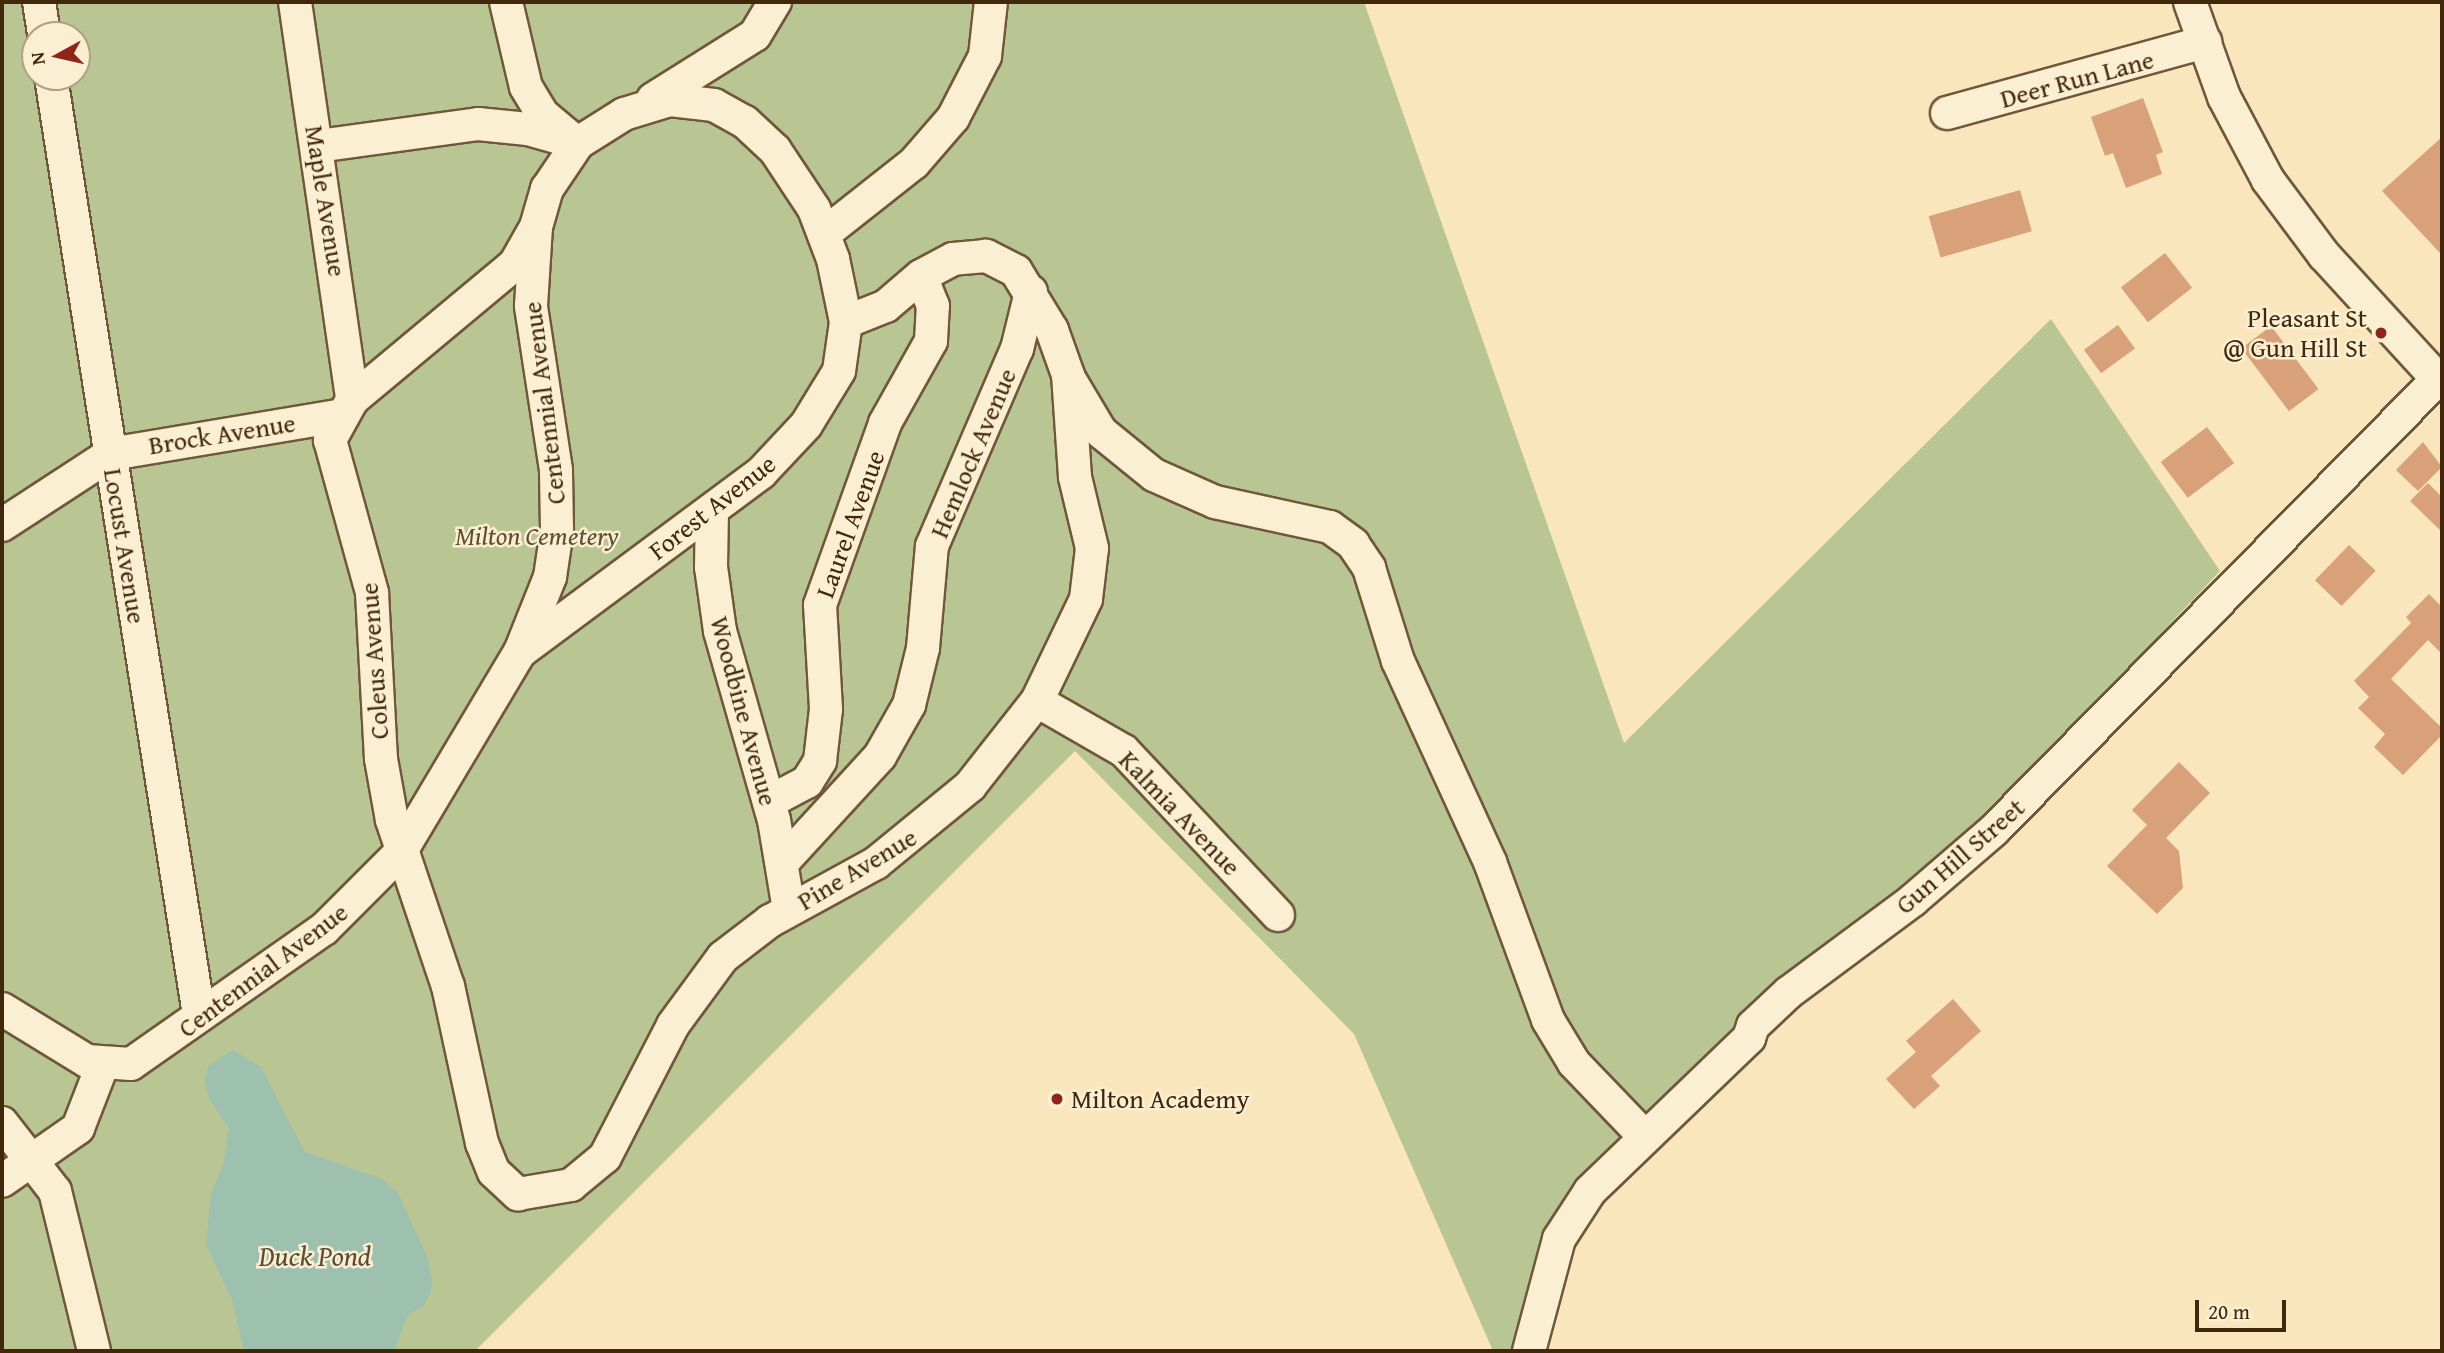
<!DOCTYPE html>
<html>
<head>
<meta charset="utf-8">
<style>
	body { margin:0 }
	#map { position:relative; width:2444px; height:1353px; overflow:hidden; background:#f9e6bc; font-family:"Gentium Book Plus",serif }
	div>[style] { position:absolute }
	.green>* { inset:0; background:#b9c694 }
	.water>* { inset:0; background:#9ec0ae }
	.building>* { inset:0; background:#d8a179; transform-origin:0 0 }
	.roads { filter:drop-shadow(2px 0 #705739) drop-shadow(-2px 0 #705739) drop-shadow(0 2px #705739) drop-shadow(0 -2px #705739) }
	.minor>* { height:32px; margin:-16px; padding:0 16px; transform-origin:16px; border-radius:16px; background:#fbefd3 }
	.dots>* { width:19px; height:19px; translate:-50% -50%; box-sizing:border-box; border:4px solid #fbefd3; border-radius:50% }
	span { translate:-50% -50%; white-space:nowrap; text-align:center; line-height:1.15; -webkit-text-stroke:5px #fbefd3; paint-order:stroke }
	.street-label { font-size:26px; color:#43270d }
	.poi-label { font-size:26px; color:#43270d }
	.right { translate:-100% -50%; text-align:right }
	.left { translate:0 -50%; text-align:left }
	.park-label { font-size:26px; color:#604f2f; font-style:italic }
	.water-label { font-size:28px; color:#5a4d35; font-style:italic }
	.frame { position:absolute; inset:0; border:4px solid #43270d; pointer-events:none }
	.north { position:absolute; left:21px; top:21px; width:70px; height:70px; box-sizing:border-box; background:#fbefd3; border:2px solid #b19f84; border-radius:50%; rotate:262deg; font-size:19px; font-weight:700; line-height:28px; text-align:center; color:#43270d }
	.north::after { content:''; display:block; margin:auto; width:24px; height:32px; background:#8f2418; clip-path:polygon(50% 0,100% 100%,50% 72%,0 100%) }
	.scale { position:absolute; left:2195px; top:1300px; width:91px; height:32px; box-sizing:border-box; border:4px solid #43270d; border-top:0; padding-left:9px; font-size:21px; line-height:24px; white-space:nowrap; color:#43270d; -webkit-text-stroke:5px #fbefd3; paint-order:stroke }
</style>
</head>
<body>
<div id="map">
	<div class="green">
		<i style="clip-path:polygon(evenodd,2px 2px,1364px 2px,1624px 743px,2051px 319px,2220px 571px,2008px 796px,1919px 881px,1782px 981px,1577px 1183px,1541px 1247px,1514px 1351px,1493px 1351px,1354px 1034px,1075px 751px,475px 1351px,2px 1351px,2px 2px,35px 35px,77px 35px,77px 77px,35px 77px,35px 35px)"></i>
	</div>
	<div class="water">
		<i style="clip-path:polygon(232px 1050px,261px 1067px,305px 1152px,382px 1179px,398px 1193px,427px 1256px,433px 1285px,424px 1306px,408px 1315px,394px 1351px,244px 1351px,232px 1300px,206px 1244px,211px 1193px,223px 1166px,229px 1128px,209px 1099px,205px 1082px,208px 1066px)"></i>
	</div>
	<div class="building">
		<i style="clip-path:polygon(2143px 98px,2163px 152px,2156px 155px,2162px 174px,2126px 188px,2113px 153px,2105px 156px,2091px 117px)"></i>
		<i style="clip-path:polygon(2442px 137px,2442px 255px,2382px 191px)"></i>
		<i style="left:2020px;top:190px;width:43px;height:95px;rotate:74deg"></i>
		<i style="left:2165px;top:253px;width:44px;height:56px;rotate:52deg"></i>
		<i style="left:2118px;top:325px;width:29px;height:42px;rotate:54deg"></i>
		<i style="left:2271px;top:326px;width:79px;height:37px;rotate:53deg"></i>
		<i style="left:2207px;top:427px;width:45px;height:58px;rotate:53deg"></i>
		<i style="clip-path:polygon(2423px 442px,2442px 467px,2418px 491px,2396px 470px)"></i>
		<i style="clip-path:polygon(2428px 483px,2442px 497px,2442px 532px,2410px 501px)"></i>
		<i style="left:2349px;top:545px;width:37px;height:49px;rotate:44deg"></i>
		<i style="clip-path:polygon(2429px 594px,2442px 607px,2442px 654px,2428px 640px,2391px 679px,2442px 728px,2442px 735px,2403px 775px,2374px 747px,2385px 734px,2358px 708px,2369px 697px,2354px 681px,2411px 623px,2406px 617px)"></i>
		<i style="clip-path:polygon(2179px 762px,2210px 793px,2166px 838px,2179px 851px,2183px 888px,2157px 914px,2107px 866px,2147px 825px,2132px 810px)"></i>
		<i style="clip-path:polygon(1953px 999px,1981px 1031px,1931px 1076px,1940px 1086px,1914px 1109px,1886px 1079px,1916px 1052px,1906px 1041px)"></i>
	</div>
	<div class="roads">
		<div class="minor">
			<i style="left:39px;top:2px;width:33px;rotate:81deg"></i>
			<i style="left:295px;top:2px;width:402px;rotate:81.8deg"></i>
			<i style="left:506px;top:2px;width:87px;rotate:76.8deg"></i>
			<i style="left:526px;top:87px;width:31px;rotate:59deg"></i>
			<i style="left:542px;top:114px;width:34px;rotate:40deg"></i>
			<i style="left:2190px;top:2px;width:101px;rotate:70.3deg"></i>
			<i style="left:2224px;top:97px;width:94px;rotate:62.1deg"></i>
			<i style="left:2268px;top:180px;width:94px;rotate:53.3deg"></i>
			<i style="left:2324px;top:255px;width:175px;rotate:47.5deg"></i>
			<i style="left:51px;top:77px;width:950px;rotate:81.03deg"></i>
			<i style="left:653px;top:99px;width:120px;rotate:-32.1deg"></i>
			<i style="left:755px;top:35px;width:39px;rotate:-59deg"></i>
			<i style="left:1947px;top:113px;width:268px;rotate:-15.4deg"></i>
			<i style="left:318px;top:146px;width:162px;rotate:-7.8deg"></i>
			<i style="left:478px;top:124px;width:50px;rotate:5.7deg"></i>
			<i style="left:528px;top:129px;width:52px;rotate:15.6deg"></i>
			<i style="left:536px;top:227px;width:43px;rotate:119.6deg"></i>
			<i style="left:515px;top:264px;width:212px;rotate:140.2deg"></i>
			<i style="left:352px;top:400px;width:46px;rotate:118.8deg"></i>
			<i style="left:330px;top:440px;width:159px;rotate:74.6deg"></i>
			<i style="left:372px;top:593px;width:166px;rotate:86.9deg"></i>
			<i style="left:381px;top:759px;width:62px;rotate:79.8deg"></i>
			<i style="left:392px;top:820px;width:175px;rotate:71.4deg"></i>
			<i style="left:448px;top:986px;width:161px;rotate:77.8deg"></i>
			<i style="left:482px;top:1143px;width:31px;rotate:68deg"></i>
			<i style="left:494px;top:1172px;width:33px;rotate:43deg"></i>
			<i style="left:518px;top:1194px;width:54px;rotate:-9.6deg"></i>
			<i style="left:571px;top:1185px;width:44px;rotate:-39.5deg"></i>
			<i style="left:605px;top:1157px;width:148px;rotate:-62.7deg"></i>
			<i style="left:673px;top:1025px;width:84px;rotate:-53.7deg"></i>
			<i style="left:723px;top:957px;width:59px;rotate:-37.5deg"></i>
			<i style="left:770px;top:921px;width:121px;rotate:-28.7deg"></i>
			<i style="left:876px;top:863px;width:122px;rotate:-39.3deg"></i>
			<i style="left:970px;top:786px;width:108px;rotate:-51.8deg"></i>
			<i style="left:1037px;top:701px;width:113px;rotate:-64.3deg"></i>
			<i style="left:1086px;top:599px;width:51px;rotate:-83.3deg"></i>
			<i style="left:1092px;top:548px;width:73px;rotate:-103.5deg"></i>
			<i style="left:1075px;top:477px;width:102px;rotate:-93.9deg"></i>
			<i style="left:1068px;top:375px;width:48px;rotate:-109.6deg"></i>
			<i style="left:1052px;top:330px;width:69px;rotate:-121.4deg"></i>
			<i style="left:1016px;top:271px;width:34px;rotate:-153deg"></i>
			<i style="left:986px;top:256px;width:33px;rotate:175deg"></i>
			<i style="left:953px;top:259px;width:36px;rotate:152deg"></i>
			<i style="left:921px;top:276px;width:46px;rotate:139.4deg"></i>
			<i style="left:886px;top:306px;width:43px;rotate:158.2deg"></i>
			<i style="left:824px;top:234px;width:115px;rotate:-38.3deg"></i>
			<i style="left:914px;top:163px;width:60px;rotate:-49.1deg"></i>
			<i style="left:953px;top:118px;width:70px;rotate:-62.7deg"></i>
			<i style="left:985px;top:56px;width:54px;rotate:-83.7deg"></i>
			<i style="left:1070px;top:380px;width:61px;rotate:59.2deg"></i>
			<i style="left:1101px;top:432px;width:68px;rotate:39.1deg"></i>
			<i style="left:1154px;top:475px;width:67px;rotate:23.9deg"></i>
			<i style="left:1215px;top:502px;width:118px;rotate:12.3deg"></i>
			<i style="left:1330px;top:527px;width:29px;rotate:36deg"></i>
			<i style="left:1353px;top:544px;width:29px;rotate:56deg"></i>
			<i style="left:1369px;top:568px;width:97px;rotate:72.7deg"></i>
			<i style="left:1398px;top:661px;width:221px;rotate:65.4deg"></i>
			<i style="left:1490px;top:862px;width:168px;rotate:69.8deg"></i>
			<i style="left:1548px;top:1020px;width:50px;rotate:58.8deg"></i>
			<i style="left:1574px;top:1063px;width:103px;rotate:46.2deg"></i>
			<i style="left:712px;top:510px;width:57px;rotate:91deg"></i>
			<i style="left:711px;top:567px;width:65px;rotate:82deg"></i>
			<i style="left:720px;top:631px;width:197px;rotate:74.1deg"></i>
			<i style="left:774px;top:820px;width:91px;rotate:80.5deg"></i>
			<i style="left:2px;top:525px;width:130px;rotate:-33.1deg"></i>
			<i style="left:111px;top:454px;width:230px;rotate:-9.5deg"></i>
			<i style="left:1037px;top:701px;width:100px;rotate:29.9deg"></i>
			<i style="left:1124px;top:751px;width:225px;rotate:46.8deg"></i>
			<i style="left:769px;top:802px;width:43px;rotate:-27.8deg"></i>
			<i style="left:807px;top:782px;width:25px;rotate:-58deg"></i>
			<i style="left:820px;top:761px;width:52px;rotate:-83.4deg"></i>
			<i style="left:826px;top:709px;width:104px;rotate:-93.3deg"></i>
			<i style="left:820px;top:605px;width:193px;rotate:-70.3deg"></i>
			<i style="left:885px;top:423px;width:94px;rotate:-60.7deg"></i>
			<i style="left:931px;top:341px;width:35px;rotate:-87deg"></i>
			<i style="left:933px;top:306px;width:32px;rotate:-112deg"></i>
			<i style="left:782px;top:863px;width:145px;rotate:-47.5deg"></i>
			<i style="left:880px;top:756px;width:59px;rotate:-60.4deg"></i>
			<i style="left:909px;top:705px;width:59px;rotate:-76.2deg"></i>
			<i style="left:923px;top:648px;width:102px;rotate:-85deg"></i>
			<i style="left:932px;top:546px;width:215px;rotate:-66.7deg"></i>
			<i style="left:1017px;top:349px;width:59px;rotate:-76.2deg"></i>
			<i style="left:2px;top:1009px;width:100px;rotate:31.5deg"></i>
			<i style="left:87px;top:1061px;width:44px;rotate:3.9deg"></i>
			<i style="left:131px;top:1064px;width:236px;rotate:-35deg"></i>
			<i style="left:324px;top:929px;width:107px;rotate:-45deg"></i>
			<i style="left:400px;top:853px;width:234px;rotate:-59.2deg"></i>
			<i style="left:520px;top:652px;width:81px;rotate:-68.2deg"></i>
			<i style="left:550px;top:577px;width:48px;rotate:-81.5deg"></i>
			<i style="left:557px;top:530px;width:60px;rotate:-91deg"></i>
			<i style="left:556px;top:470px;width:166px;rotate:-98.7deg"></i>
			<i style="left:531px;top:306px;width:79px;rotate:-86.4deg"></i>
			<i style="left:536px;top:227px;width:40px;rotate:-74deg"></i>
			<i style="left:547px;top:189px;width:55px;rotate:-56deg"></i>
			<i style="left:578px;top:143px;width:54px;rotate:-32.2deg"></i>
			<i style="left:624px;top:114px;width:48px;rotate:-16.9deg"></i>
			<i style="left:670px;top:100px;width:44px;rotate:6.5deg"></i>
			<i style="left:714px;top:105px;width:35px;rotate:29deg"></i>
			<i style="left:745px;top:122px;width:41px;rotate:43deg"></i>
			<i style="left:775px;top:150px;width:71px;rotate:56.5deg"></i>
			<i style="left:814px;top:209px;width:53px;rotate:69.2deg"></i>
			<i style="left:833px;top:259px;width:64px;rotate:78.3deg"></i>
			<i style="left:846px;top:322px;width:49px;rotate:98.1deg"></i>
			<i style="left:839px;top:371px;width:63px;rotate:121.4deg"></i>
			<i style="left:806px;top:425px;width:66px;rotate:133.2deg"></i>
			<i style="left:761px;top:473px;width:300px;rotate:143.4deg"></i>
			<i style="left:2px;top:1123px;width:86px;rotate:52.1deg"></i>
			<i style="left:55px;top:1191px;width:165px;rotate:76.3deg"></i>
			<i style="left:2px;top:1181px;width:93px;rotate:-34.9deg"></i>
			<i style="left:78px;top:1128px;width:66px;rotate:-68.8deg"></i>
			<i style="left:1529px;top:1351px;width:116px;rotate:-75deg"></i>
			<i style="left:1559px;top:1239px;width:57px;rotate:-57.1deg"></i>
			<i style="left:1590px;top:1191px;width:221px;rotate:-43.9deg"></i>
			<i style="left:1749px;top:1038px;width:13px;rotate:-72deg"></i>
			<i style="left:1753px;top:1026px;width:48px;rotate:-43.3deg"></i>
			<i style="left:1788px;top:993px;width:156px;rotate:-36.6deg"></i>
			<i style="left:1913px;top:900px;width:106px;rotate:-40.8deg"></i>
			<i style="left:1993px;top:831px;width:634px;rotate:-45.45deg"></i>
		</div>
	</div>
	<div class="dots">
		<i style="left:2381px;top:333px;background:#8f2418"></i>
		<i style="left:1057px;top:1099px;background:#8f2418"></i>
	</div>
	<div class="street-label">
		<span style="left:2077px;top:79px;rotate:-15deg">Deer Run Lane</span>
		<span style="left:326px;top:201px;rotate:81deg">Maple Avenue</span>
		<span style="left:544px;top:403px;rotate:-97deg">Centennial Avenue</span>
		<span style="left:222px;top:434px;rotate:-9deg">Brock Avenue</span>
		<span style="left:973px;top:453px;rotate:-67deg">Hemlock Avenue</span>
		<span style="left:712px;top:507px;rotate:-38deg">Forest Avenue</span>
		<span style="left:850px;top:524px;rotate:-70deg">Laurel Avenue</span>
		<span style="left:125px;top:546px;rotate:81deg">Locust Avenue</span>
		<span style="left:374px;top:661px;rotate:-94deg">Coleus Avenue</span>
		<span style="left:744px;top:711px;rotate:75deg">Woodbine Avenue</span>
		<span style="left:1180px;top:813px;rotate:46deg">Kalmia Avenue</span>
		<span style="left:1960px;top:856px;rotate:-41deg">Gun Hill Street</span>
		<span style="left:857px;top:869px;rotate:-31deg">Pine Avenue</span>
		<span style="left:263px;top:970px;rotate:-37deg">Centennial Avenue</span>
	</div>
	<div class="poi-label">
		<span class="right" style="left:2367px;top:333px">Pleasant St<br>@ Gun Hill St</span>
		<span class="left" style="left:1071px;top:1099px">Milton Academy</span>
	</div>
	<div class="park-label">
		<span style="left:537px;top:536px">Milton Cemetery</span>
	</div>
	<div class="water-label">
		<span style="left:315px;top:1256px">Duck Pond</span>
	</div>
	<div class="frame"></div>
	<div class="north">N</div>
	<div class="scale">20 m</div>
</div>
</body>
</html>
